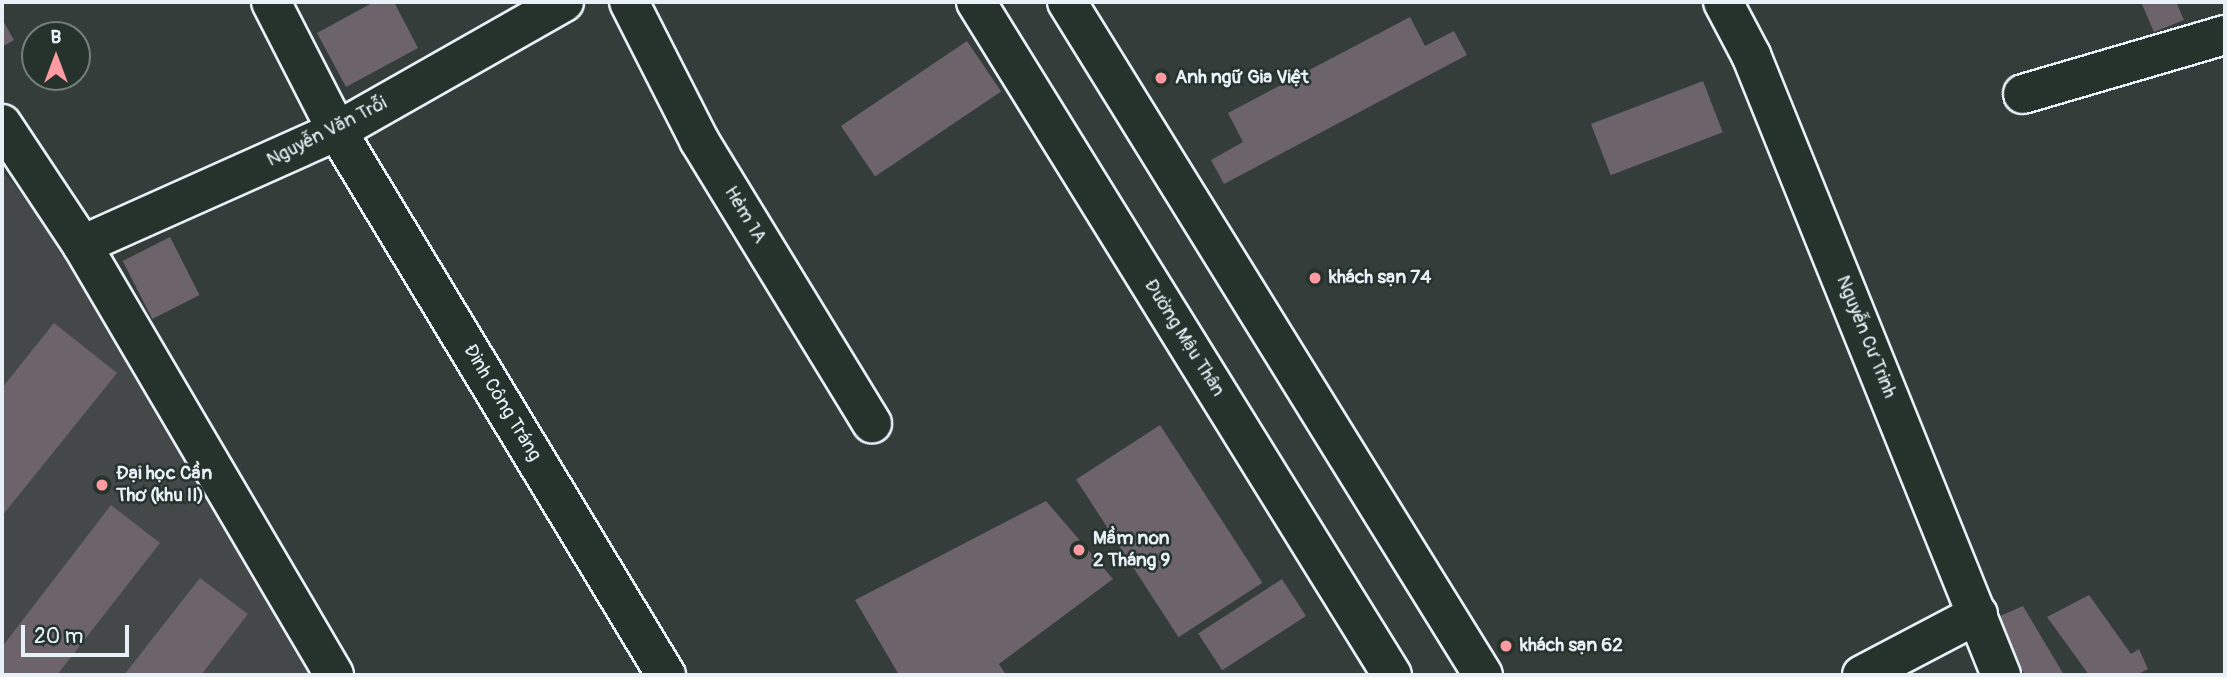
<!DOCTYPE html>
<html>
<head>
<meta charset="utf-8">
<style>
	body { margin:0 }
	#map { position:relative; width:2227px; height:677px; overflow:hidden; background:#343d39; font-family:Pangolin,sans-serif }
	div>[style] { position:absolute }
	.built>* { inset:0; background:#454848 }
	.building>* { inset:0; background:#6c636b; transform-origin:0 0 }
	.roads { filter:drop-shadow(2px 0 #e8f1f8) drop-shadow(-2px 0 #e8f1f8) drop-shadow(0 2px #e8f1f8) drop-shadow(0 -2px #e8f1f8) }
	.minor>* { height:38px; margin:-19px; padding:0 19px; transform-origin:19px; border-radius:19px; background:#26332d }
	.major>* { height:38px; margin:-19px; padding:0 19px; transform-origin:19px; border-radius:19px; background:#26332d }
	.dots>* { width:19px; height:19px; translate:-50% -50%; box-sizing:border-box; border:4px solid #26332d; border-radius:50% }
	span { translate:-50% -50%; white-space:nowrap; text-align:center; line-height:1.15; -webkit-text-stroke:5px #26332d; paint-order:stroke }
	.poi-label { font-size:19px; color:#e8f1f8; font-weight:700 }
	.left { translate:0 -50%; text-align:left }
	.street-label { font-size:19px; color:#e8f1f8 }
	.frame { position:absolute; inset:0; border:4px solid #e8f1f8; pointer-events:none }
	.north { position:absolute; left:21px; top:21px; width:70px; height:70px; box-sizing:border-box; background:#26332d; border:2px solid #747f7e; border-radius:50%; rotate:0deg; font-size:19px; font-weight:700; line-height:28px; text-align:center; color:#e8f1f8 }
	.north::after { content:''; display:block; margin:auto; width:24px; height:32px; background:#ff9aa2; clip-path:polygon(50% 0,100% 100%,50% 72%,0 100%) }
	.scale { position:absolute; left:21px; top:625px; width:108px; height:32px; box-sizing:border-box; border:4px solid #e8f1f8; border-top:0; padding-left:9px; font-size:21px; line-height:24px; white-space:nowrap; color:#e8f1f8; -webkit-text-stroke:5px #26332d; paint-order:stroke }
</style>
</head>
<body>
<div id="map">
	<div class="built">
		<i style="clip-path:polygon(2px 171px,45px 221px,95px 295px,311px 675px,2px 675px)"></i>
	</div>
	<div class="building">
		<i style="clip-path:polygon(374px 2px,394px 2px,418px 48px,346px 87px,317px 33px)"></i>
		<i style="clip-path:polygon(2141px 2px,2176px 2px,2184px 20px,2154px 32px)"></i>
		<i style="clip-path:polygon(1410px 17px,1425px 46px,1454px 31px,1467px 55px,1224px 184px,1211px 160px,1243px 142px,1228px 113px)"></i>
		<i style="clip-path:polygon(2px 19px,14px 40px,2px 47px)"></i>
		<i style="left:967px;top:41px;width:61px;height:152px;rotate:56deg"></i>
		<i style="left:1703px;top:81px;width:55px;height:120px;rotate:69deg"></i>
		<i style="left:170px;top:237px;width:65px;height:53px;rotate:63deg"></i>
		<i style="clip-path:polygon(54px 323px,117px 373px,2px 516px,2px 388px)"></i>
		<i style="left:1160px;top:425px;width:188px;height:100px;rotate:57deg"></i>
		<i style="clip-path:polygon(1046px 501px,1113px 579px,999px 664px,1006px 675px,899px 675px,855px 600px)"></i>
		<i style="clip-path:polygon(111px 505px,160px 543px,57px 675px,6px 675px,2px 672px,2px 647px)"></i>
		<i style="clip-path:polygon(200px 578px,248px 614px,201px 675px,124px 675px)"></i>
		<i style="left:1282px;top:579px;width:44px;height:100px;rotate:57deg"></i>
		<i style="clip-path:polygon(2089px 595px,2131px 654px,2139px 649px,2148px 669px,2136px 675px,2089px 675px,2047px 617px)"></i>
		<i style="clip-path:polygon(2023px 606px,2064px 675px,2025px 675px,1991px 620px)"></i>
	</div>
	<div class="roads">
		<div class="minor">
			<i style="left:271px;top:2px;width:145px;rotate:62.9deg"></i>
			<i style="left:337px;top:131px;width:636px;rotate:58.84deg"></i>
			<i style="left:629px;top:2px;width:155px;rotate:63.1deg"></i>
			<i style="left:699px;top:140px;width:332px;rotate:58.6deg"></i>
			<i style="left:1723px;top:2px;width:60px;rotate:62.2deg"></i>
			<i style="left:1751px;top:55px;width:669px;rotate:68.04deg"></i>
			<i style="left:2023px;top:94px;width:210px;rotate:-16.3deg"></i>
			<i style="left:2px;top:124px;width:145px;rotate:56.5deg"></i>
			<i style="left:82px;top:245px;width:498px;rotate:59.6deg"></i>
			<i style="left:82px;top:245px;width:279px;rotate:-24.1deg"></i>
			<i style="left:337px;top:131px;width:261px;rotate:-29.6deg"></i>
			<i style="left:1862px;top:675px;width:131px;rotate:-27.7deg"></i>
		</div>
		<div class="major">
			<i style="left:976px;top:2px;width:791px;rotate:58.28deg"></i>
			<i style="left:1067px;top:2px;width:791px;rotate:58.28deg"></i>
		</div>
	</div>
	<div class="dots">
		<i style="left:1161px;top:78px;background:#ff9aa2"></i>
		<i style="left:1315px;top:278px;background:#ff9aa2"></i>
		<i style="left:102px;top:485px;background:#ff9aa2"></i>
		<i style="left:1079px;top:550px;background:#ff9aa2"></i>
		<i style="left:1506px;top:646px;background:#ff9aa2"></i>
	</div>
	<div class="poi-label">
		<span class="left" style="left:1175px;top:78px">Anh ngữ Gia Việt</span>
		<span class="left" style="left:1329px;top:278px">khách sạn 74</span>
		<span class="left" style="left:116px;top:485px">Đại học Cần<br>Thơ (khu II)</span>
		<span class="left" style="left:1093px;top:550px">Mầm non<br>2 Tháng 9</span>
		<span class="left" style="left:1520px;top:646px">khách sạn 62</span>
	</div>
	<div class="street-label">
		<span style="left:327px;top:132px;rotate:-27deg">Nguyễn Văn Trỗi</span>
		<span style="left:745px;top:215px;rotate:59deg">Hẻm 1A</span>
		<span style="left:1866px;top:337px;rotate:68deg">Nguyễn Cư Trinh</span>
		<span style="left:1184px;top:338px;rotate:58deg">Đường Mậu Thân</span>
		<span style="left:502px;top:403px;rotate:59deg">Đinh Công Tráng</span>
	</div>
	<div class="frame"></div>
	<div class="north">B</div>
	<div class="scale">20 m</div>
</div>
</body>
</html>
